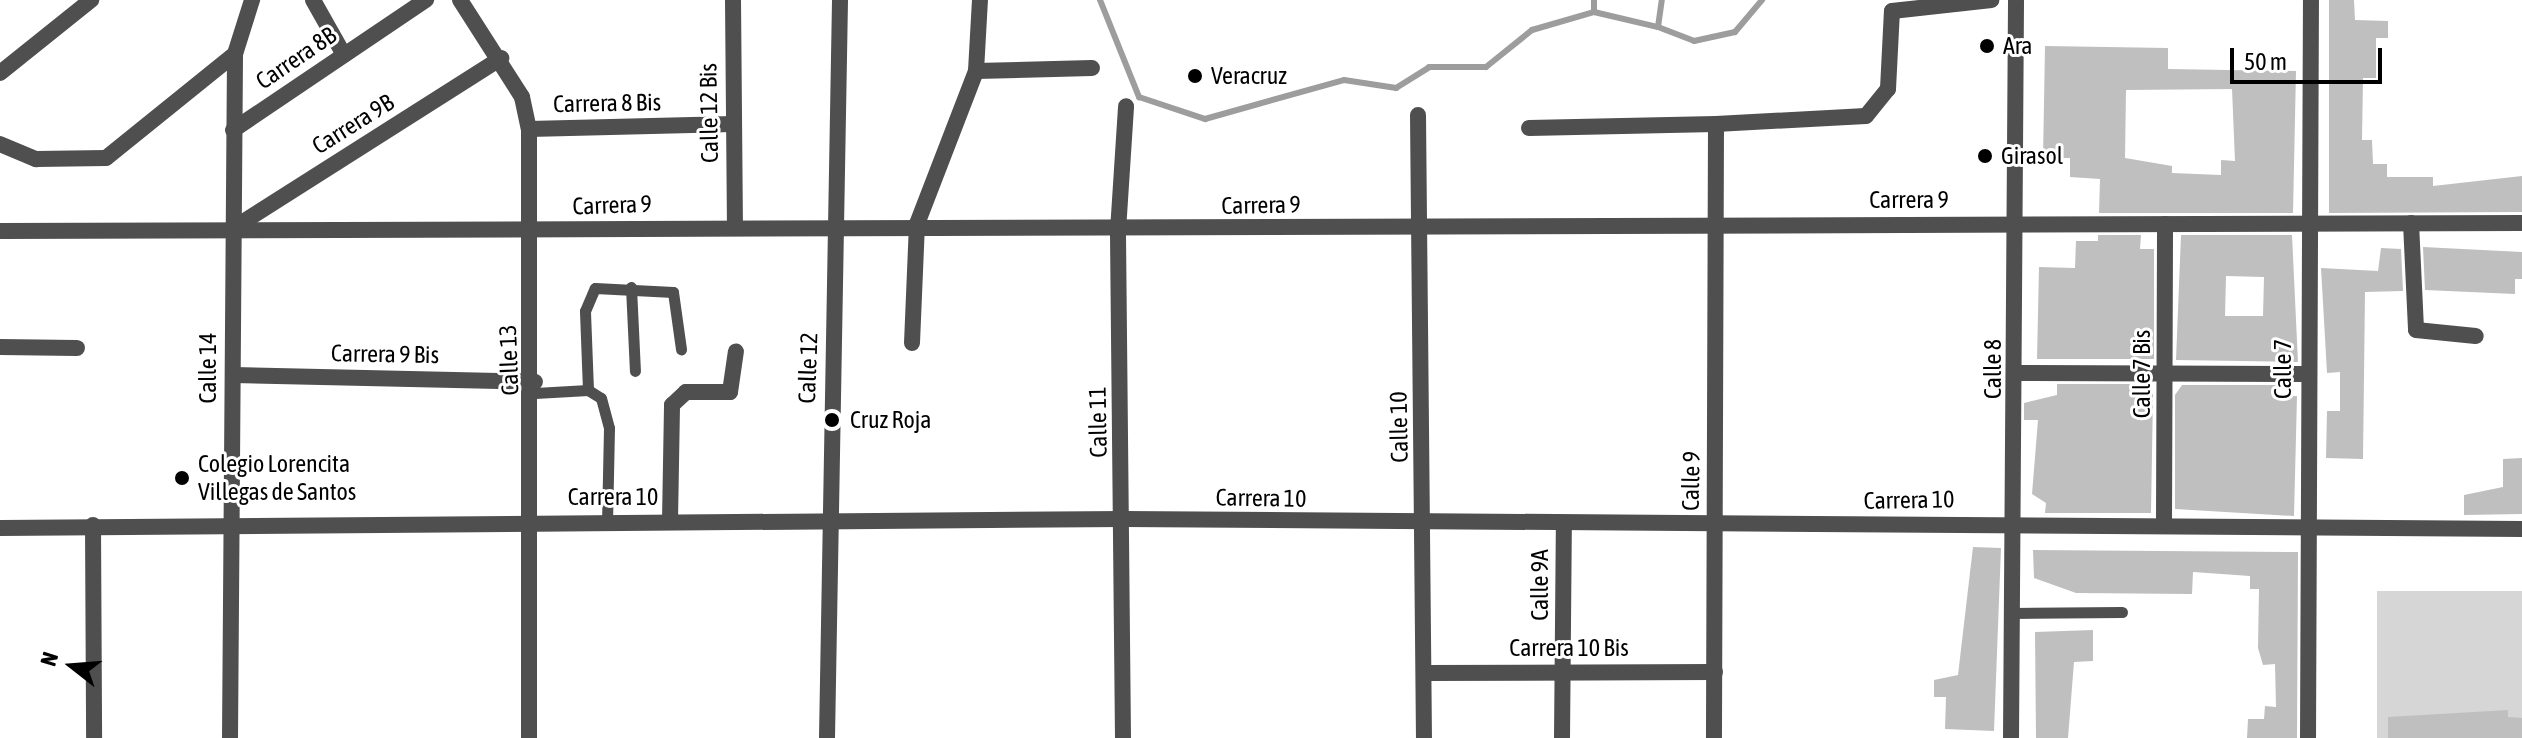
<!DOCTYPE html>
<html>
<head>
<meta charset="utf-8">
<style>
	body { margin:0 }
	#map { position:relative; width:2522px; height:738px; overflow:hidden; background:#fff; font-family:"Asap Condensed",sans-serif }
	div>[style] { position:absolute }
	.green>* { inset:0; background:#d6d6d6; transform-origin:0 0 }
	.stream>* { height:6px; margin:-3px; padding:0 3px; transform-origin:3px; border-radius:3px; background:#9d9d9d }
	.building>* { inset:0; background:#bfbfbf }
	.service>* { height:11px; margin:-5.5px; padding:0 5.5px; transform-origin:5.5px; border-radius:5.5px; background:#4f4f4f }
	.minor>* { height:16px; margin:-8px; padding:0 8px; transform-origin:8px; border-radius:8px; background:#4f4f4f }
	.dots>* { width:22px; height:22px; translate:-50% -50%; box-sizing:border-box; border:4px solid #fff; border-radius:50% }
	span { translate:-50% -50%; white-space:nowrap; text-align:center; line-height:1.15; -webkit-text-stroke:6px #fff; paint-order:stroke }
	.poi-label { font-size:24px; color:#000 }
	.left { translate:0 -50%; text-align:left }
	.street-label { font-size:24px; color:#000 }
	.north { position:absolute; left:32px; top:626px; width:80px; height:80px; -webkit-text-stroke:6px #fff; paint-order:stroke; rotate:287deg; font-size:22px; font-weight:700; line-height:32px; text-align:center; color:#000 }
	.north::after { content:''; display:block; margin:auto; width:28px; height:36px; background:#000; clip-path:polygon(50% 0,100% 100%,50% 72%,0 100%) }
	.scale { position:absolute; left:2230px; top:48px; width:152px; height:36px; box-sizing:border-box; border:4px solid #000; border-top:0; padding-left:10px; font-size:24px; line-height:28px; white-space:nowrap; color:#000; -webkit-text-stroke:6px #fff; paint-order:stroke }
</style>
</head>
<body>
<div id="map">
	<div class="green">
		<i style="left:2522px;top:591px;width:147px;height:145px;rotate:90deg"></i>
	</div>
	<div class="stream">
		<i style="left:1100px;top:0;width:105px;rotate:68.1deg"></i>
		<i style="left:1139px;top:97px;width:70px;rotate:18.4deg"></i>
		<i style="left:1205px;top:119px;width:144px;rotate:-15.7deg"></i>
		<i style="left:1344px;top:80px;width:53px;rotate:8.7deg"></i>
		<i style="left:1396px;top:88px;width:39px;rotate:-32deg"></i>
		<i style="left:1429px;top:67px;width:57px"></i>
		<i style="left:1486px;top:67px;width:59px;rotate:-38.8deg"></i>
		<i style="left:1532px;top:30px;width:65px;rotate:-16.2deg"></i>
		<i style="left:1594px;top:12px;width:12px;rotate:-90deg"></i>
		<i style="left:1594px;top:12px;width:66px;rotate:13.2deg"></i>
		<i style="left:1658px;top:27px;width:27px;rotate:-82deg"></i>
		<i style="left:1658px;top:27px;width:39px;rotate:21deg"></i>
		<i style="left:1694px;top:41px;width:42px;rotate:-12.4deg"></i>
		<i style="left:1735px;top:32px;width:42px;rotate:-49.8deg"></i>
	</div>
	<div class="building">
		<i style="clip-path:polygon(2329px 0,2354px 0,2355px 20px,2388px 21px,2388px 38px,2376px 38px,2376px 78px,2363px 78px,2362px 140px,2372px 140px,2373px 164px,2387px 164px,2387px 177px,2433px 177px,2433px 186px,2522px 176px,2522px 212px,2329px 213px)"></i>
		<i style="clip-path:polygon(evenodd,2045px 46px,2168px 48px,2168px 69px,2296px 71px,2293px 213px,2099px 213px,2100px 179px,2070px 177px,2070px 158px,2043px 158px,2045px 46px,2232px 89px,2235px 161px,2221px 160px,2221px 175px,2172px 173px,2172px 166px,2125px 158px,2126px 90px,2232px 89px)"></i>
		<i style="clip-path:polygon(2098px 235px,2141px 235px,2140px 249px,2154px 249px,2154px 359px,2037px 359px,2039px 267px,2075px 268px,2076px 241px,2098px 241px)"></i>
		<i style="clip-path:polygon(evenodd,2181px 235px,2292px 235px,2298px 362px,2176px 360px,2181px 235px,2226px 276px,2264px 277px,2263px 316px,2225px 316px,2226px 276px)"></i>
		<i style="clip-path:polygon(2423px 247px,2522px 252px,2522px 279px,2515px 279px,2515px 294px,2425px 290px)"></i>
		<i style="clip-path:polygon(2381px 248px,2401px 249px,2403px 291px,2365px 292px,2363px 459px,2326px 458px,2327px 411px,2340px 411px,2340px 372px,2327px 373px,2321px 268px,2378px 271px)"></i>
		<i style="clip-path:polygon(2057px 384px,2133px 384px,2132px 394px,2153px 394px,2151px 513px,2045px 513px,2046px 503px,2032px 494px,2038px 420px,2024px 420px,2024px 403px,2057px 395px)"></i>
		<i style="clip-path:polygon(2182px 385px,2277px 385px,2279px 396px,2297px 396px,2294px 516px,2175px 509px,2175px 395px)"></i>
		<i style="clip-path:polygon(2522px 458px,2522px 514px,2464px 515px,2464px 495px,2503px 487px,2503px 459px)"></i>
		<i style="clip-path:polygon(1973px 547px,2001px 548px,1994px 731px,1945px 729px,1946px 697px,1934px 697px,1934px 680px,1958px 675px)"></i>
		<i style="clip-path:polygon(2033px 550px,2298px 552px,2297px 738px,2247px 738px,2248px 719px,2264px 719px,2265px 706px,2276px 707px,2275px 664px,2263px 665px,2258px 648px,2259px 589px,2250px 589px,2250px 576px,2193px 572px,2192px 594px,2076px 593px,2034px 578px)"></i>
		<i style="clip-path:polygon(2093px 630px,2093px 661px,2074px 662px,2068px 738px,2036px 738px,2035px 632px)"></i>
		<i style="clip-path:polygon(2508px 710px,2508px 717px,2522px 718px,2522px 738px,2388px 738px,2388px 717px)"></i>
	</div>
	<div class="service">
		<i style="left:631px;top:287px;width:84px;rotate:87.3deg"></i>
		<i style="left:588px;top:390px;width:79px;rotate:-92.2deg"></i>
		<i style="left:585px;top:311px;width:25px;rotate:-67deg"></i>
		<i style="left:595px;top:288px;width:78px;rotate:2.9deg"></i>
		<i style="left:673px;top:292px;width:58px;rotate:82deg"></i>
		<i style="left:535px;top:393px;width:53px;rotate:-3.2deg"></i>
		<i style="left:588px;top:390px;width:15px;rotate:32deg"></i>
		<i style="left:601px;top:398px;width:31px;rotate:75deg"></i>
		<i style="left:609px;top:428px;width:93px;rotate:91.2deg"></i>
		<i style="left:2012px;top:613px;width:110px;rotate:-0.5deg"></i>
	</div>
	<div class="minor">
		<i style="left:313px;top:0;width:63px;rotate:60.6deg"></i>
		<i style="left:460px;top:0;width:115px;rotate:57.4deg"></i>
		<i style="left:522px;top:97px;width:33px;rotate:78deg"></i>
		<i style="left:529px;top:129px;width:609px;rotate:90deg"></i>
		<i style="left:733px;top:0;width:225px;rotate:89.5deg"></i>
		<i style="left:976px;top:71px;width:116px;rotate:-1.5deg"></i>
		<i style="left:0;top:73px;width:117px;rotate:-38.7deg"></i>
		<i style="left:1418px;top:115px;width:623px;rotate:89.45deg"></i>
		<i style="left:1716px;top:124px;width:150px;rotate:-3.1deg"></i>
		<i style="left:1866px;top:116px;width:35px;rotate:-51deg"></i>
		<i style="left:1888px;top:89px;width:78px;rotate:-87.1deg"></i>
		<i style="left:1892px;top:11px;width:100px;rotate:-6.3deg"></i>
		<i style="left:1529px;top:128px;width:187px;rotate:-1.2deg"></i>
		<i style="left:1716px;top:124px;width:614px;rotate:90.19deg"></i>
		<i style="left:529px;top:129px;width:204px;rotate:-1.4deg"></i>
		<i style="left:233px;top:130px;width:233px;rotate:-34deg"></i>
		<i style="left:0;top:144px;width:39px;rotate:23deg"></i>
		<i style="left:36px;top:159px;width:70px;rotate:-0.8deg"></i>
		<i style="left:106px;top:158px;width:166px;rotate:-38.9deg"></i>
		<i style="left:2411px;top:223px;width:107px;rotate:87.3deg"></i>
		<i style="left:2416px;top:330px;width:60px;rotate:5.7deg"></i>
		<i style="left:232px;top:229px;width:319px;rotate:-32.4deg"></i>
		<i style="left:0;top:231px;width:2522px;rotate:-0.18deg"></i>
		<i style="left:912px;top:343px;width:119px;rotate:-87.6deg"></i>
		<i style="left:917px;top:224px;width:164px;rotate:-68.9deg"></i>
		<i style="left:976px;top:71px;width:71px;rotate:-86.8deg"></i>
		<i style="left:0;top:347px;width:77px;rotate:0.7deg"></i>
		<i style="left:2018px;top:373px;width:288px;rotate:0.2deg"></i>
		<i style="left:233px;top:375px;width:302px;rotate:1.3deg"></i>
		<i style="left:670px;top:521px;width:116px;rotate:-89deg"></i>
		<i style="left:672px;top:405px;width:19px;rotate:-43deg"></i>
		<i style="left:686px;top:392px;width:44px"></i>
		<i style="left:730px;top:392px;width:41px;rotate:-81.7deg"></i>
		<i style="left:2164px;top:524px;width:300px;rotate:-89.8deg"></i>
		<i style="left:93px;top:525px;width:213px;rotate:89.7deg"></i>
		<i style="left:0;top:528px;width:1124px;rotate:-0.46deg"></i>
		<i style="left:1124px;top:519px;width:1398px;rotate:0.41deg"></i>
		<i style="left:1424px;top:673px;width:291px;rotate:-0.2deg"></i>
		<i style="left:230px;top:738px;width:684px;rotate:-89.58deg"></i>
		<i style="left:235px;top:54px;width:57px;rotate:-72.5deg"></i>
		<i style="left:827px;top:738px;width:738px;rotate:-88.99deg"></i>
		<i style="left:1123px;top:738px;width:507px;rotate:-90.57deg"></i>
		<i style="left:1118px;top:231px;width:125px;rotate:-86.3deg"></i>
		<i style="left:1562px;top:738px;width:211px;rotate:-89.5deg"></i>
		<i style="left:2011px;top:738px;width:738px;rotate:-89.61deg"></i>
		<i style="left:2308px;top:738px;width:738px;rotate:-89.77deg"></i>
	</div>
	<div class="dots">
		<i style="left:1987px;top:46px;background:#000"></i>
		<i style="left:1195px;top:76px;background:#000"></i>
		<i style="left:1985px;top:156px;background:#000"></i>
		<i style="left:832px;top:420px;background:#000"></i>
		<i style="left:182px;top:478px;background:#000"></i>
	</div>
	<div class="poi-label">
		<span class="left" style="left:2003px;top:46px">Ara</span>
		<span class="left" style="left:1211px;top:76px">Veracruz</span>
		<span class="left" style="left:2001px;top:156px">Girasol</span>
		<span class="left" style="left:850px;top:420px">Cruz Roja</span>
		<span class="left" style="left:198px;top:478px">Colegio Lorencita<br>Villegas de Santos</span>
	</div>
	<div class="street-label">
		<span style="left:296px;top:58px;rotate:-34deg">Carrera 8B</span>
		<span style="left:607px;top:103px;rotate:-1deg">Carrera 8 Bis</span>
		<span style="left:709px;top:113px;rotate:-91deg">Calle 12 Bis</span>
		<span style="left:353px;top:124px;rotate:-32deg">Carrera 9B</span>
		<span style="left:1909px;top:200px">Carrera 9</span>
		<span style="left:612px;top:205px;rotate:-2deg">Carrera 9</span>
		<span style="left:1261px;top:205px;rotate:-1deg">Carrera 9</span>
		<span style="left:385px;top:354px;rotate:1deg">Carrera 9 Bis</span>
		<span style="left:509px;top:360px;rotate:-92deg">Calle 13</span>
		<span style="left:208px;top:368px;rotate:-90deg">Calle 14</span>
		<span style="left:808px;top:368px;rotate:-88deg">Calle 12</span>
		<span style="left:1993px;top:369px;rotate:-90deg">Calle 8</span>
		<span style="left:2283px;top:369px;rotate:-90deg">Calle 7</span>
		<span style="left:2142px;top:374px;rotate:-90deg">Calle 7 Bis</span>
		<span style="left:1098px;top:422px;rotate:-91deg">Calle 11</span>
		<span style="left:1399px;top:427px;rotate:-91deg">Calle 10</span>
		<span style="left:1691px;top:481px;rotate:-89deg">Calle 9</span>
		<span style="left:613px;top:497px">Carrera 10</span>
		<span style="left:1261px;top:498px;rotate:1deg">Carrera 10</span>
		<span style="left:1909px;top:500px;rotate:-1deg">Carrera 10</span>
		<span style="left:1540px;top:585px;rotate:-90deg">Calle 9A</span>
		<span style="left:1569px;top:648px">Carrera 10 Bis</span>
	</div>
	<div class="north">N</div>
	<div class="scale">50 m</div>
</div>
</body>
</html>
